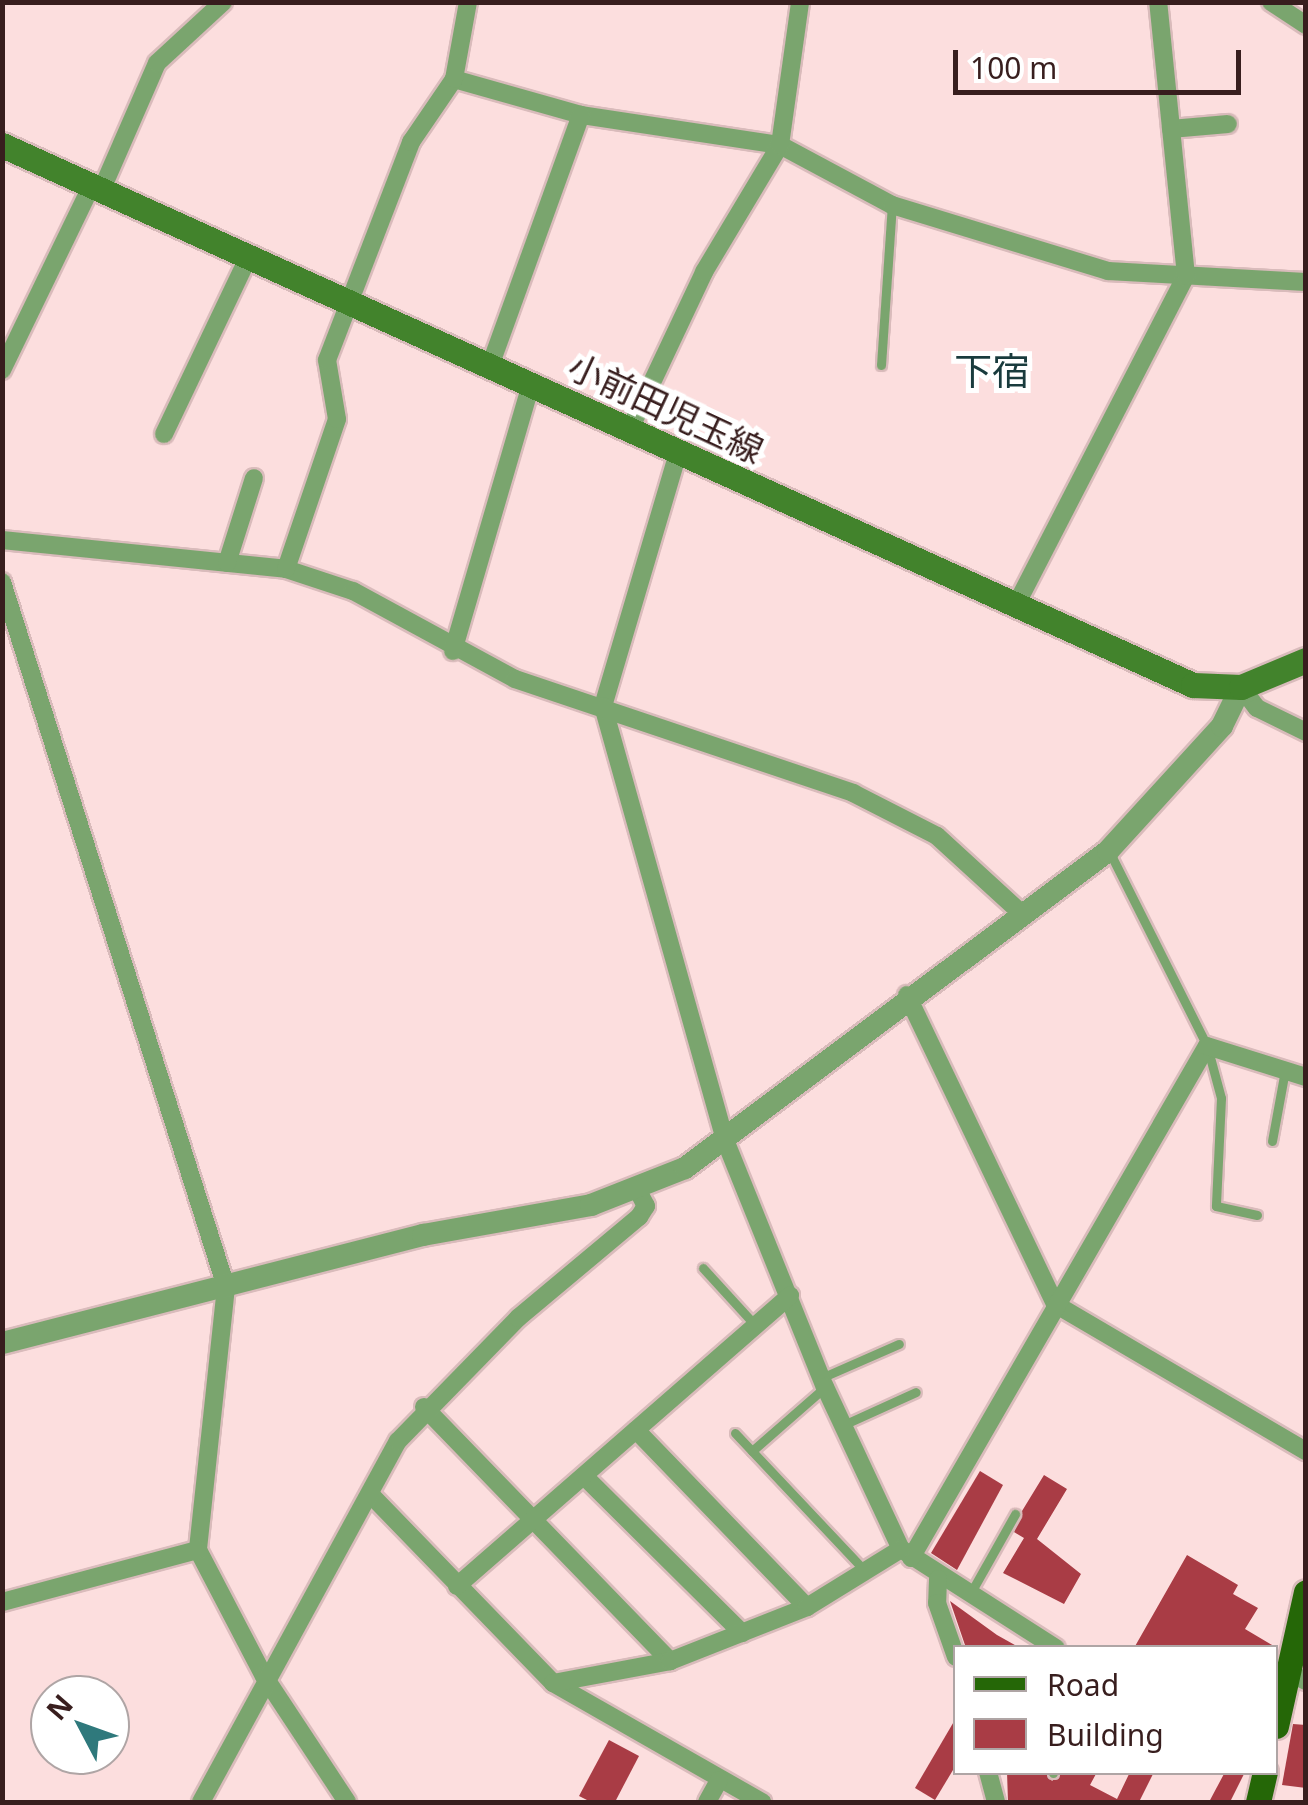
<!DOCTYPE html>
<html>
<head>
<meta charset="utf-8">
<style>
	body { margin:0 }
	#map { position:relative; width:1308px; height:1805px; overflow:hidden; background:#fcdede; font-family:"Noto Sans","Noto Sans JP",sans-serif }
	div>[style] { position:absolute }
	.building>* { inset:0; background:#a93c45 }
	.roads { filter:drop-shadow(2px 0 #d9bbbb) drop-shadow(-2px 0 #d9bbbb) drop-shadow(0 2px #d9bbbb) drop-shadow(0 -2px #d9bbbb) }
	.service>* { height:9px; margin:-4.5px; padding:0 4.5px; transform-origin:4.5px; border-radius:4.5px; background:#7aa56e }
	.minor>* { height:18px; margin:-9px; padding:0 9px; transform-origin:9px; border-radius:9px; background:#7aa56e }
	.tertiary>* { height:22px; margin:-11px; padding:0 11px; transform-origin:11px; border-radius:11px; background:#7aa56e }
	.secondary>* { height:25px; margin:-12.5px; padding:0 12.5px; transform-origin:12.5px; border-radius:12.5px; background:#42832c }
	.primary>* { height:25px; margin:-12.5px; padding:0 12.5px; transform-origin:12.5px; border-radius:12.5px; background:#256707 }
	span { translate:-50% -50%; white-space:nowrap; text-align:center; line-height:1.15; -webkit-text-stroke:10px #fff; paint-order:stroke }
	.street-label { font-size:35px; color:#381e1e }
	.neighbourhood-label { font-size:38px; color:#193b3d }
	.frame { position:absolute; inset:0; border:5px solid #381e1e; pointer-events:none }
	.legend { position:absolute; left:953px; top:1645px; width:325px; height:130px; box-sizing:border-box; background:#fff; border:2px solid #afa5a5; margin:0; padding:12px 18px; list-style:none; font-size:30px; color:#381e1e }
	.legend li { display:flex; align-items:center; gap:20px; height:50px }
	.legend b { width:50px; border:2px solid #afa5a5 }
	.north { position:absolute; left:30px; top:1675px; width:100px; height:100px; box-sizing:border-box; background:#fff; border:2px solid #afa5a5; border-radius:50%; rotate:311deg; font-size:28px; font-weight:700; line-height:40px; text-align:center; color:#381e1e }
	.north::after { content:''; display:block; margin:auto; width:35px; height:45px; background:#2f797c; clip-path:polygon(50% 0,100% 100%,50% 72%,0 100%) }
	.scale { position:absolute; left:953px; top:50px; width:288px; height:45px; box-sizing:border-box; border:5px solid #381e1e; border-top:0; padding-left:12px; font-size:30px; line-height:35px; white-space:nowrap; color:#381e1e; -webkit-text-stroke:8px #fff; paint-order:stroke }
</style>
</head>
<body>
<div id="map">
	<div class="building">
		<i style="clip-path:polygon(980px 1471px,1003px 1485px,957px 1570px,931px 1553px)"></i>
		<i style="clip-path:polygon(1044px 1475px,1067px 1489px,1037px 1539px,1081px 1574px,1064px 1604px,1003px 1573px,1024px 1538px,1014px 1532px,1022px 1511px)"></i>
		<i style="clip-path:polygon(1187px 1555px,1238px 1585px,1233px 1594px,1258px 1608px,1245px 1629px,1277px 1648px,1134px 1648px)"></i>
		<i style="clip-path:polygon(950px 1601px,997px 1635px,1020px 1648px,966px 1648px)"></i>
		<i style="clip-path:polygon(956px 1718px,956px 1765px,935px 1800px,915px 1788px)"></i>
		<i style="clip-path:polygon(1293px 1724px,1306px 1725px,1306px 1788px,1282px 1785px)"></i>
		<i style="clip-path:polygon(609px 1740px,639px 1756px,615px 1802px,591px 1802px,579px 1796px)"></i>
		<i style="clip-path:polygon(1007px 1772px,1045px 1772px,1052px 1781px,1061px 1772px,1097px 1772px,1090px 1785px,1117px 1799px,1130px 1772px,1154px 1772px,1139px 1802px,1008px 1802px)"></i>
		<i style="clip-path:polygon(1225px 1772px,1245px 1772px,1230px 1802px,1209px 1802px)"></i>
	</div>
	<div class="roads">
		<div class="service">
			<i style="left:881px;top:365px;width:160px;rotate:-86.1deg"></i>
			<i style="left:1110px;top:853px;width:216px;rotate:63.3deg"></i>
			<i style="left:1207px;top:1046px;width:54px;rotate:74.9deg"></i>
			<i style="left:1221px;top:1098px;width:108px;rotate:92.7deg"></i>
			<i style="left:1216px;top:1206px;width:42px;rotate:12.4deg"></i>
			<i style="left:1272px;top:1141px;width:72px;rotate:-79.6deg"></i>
			<i style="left:703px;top:1268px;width:77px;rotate:47.6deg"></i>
			<i style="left:821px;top:1378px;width:85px;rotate:-23.6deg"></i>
			<i style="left:841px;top:1426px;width:82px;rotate:-24.4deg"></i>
			<i style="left:735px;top:1433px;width:190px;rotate:46.7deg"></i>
			<i style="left:752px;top:1451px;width:97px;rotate:-41.2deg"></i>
			<i style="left:970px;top:1594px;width:92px;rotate:-60.6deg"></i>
			<i style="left:1053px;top:1773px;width:1px;rotate:-90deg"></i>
		</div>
		<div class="minor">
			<i style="left:1271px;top:2px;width:42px;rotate:33.3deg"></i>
			<i style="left:454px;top:79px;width:132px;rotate:15.8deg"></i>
			<i style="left:581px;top:115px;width:201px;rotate:8.6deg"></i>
			<i style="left:780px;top:145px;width:127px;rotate:28.2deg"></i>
			<i style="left:892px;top:205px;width:226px;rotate:17deg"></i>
			<i style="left:1108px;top:271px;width:198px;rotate:3.2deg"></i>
			<i style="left:1171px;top:129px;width:57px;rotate:-5deg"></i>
			<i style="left:102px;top:189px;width:137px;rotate:-66.4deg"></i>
			<i style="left:157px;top:63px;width:90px;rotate:-42.7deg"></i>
			<i style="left:490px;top:366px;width:267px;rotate:-70.1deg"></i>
			<i style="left:2px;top:370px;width:206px;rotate:-64.1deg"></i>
			<i style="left:629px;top:431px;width:176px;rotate:-64.7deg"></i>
			<i style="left:704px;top:272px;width:148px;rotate:-59.1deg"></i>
			<i style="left:780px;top:145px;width:144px;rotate:-82deg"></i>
			<i style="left:164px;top:434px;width:197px;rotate:-64.5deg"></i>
			<i style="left:678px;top:453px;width:264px;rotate:106.5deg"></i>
			<i style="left:603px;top:706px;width:451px;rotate:74.3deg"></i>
			<i style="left:725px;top:1140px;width:266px;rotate:68deg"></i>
			<i style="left:825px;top:1387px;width:179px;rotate:64.9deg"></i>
			<i style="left:901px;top:1549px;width:184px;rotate:32.6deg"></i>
			<i style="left:2px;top:540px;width:285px;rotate:5.8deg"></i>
			<i style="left:286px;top:569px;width:71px;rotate:18.2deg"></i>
			<i style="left:353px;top:591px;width:184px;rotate:28.5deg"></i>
			<i style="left:515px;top:679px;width:357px;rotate:18.6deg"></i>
			<i style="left:853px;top:793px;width:94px;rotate:27.1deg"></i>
			<i style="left:937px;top:836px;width:115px;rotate:42.5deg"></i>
			<i style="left:227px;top:563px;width:89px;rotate:-72.4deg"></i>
			<i style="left:286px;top:569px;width:158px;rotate:-71.2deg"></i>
			<i style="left:337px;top:419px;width:60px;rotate:-99.6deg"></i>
			<i style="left:327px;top:360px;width:234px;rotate:-68.9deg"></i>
			<i style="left:411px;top:142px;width:76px;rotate:-55.7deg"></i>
			<i style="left:454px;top:79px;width:78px;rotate:-79.7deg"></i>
			<i style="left:2px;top:582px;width:740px;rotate:72.37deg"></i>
			<i style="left:226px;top:1287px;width:264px;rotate:96.1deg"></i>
			<i style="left:198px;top:1550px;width:142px;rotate:62.4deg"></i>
			<i style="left:264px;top:1676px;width:151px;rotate:56.6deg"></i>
			<i style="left:1016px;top:605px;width:370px;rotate:-62.7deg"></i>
			<i style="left:1186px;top:276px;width:275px;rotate:-95.8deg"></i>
			<i style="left:453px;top:651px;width:277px;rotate:-73.7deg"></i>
			<i style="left:1241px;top:687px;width:26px;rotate:53deg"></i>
			<i style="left:1257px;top:708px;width:55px;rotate:26.1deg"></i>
			<i style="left:907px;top:995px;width:343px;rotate:64.4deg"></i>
			<i style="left:1055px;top:1304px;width:291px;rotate:30.4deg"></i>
			<i style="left:424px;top:1407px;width:354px;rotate:45.9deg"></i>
			<i style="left:636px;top:1430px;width:246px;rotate:46deg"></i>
			<i style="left:584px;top:1476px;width:223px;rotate:44.8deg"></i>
			<i style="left:372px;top:1496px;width:260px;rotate:45.9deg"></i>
			<i style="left:553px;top:1683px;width:241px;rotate:29.7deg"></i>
			<i style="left:911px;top:1558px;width:591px;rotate:-59.97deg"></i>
			<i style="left:1207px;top:1046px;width:104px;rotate:17.4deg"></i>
			<i style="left:938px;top:1579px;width:24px;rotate:92deg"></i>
			<i style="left:937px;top:1603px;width:57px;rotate:70.6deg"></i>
			<i style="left:457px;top:1586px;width:442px;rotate:-41.1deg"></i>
			<i style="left:2px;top:1602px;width:203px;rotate:-14.9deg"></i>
			<i style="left:1288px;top:1672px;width:20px;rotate:27deg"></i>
			<i style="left:553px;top:1683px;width:119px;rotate:-10.6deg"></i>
			<i style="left:670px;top:1661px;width:147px;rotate:-21.5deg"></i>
			<i style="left:807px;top:1607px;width:110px;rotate:-31.7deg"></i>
			<i style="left:988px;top:1772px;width:31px;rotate:75deg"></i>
			<i style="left:201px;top:1802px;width:411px;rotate:-61.4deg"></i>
			<i style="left:398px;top:1441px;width:172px;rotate:-45.7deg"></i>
			<i style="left:518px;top:1318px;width:158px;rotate:-39.9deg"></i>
			<i style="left:639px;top:1217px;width:13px;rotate:-58deg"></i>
			<i style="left:646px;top:1206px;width:19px;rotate:-118deg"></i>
			<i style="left:707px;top:1802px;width:25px;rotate:-61deg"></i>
		</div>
		<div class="tertiary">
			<i style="left:2px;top:1343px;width:435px;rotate:-14.4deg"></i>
			<i style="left:423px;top:1235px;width:171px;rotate:-10.1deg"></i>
			<i style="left:591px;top:1205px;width:101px;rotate:-21.5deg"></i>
			<i style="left:685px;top:1168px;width:529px;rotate:-36.85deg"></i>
			<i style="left:1108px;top:851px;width:169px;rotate:-47.6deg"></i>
			<i style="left:1222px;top:726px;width:43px;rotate:-64deg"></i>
		</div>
		<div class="secondary">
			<i style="left:2px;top:145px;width:1308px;rotate:24.39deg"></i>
			<i style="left:1193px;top:685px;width:48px;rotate:2.4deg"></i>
			<i style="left:1241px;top:687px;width:70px;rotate:-22.6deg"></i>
		</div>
		<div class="primary">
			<i style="left:1276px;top:1726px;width:137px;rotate:-77.4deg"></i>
			<i style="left:1258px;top:1802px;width:31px;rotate:-77deg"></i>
		</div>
	</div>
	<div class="street-label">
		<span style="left:666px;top:408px;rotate:25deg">小前田児玉線</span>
	</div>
	<div class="neighbourhood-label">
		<span style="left:992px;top:371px">下宿</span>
	</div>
	<div class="frame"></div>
	<ul class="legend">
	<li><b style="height:12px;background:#256707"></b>Road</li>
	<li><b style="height:28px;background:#a93c45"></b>Building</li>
	</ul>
	<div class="north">N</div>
	<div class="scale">100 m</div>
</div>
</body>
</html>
